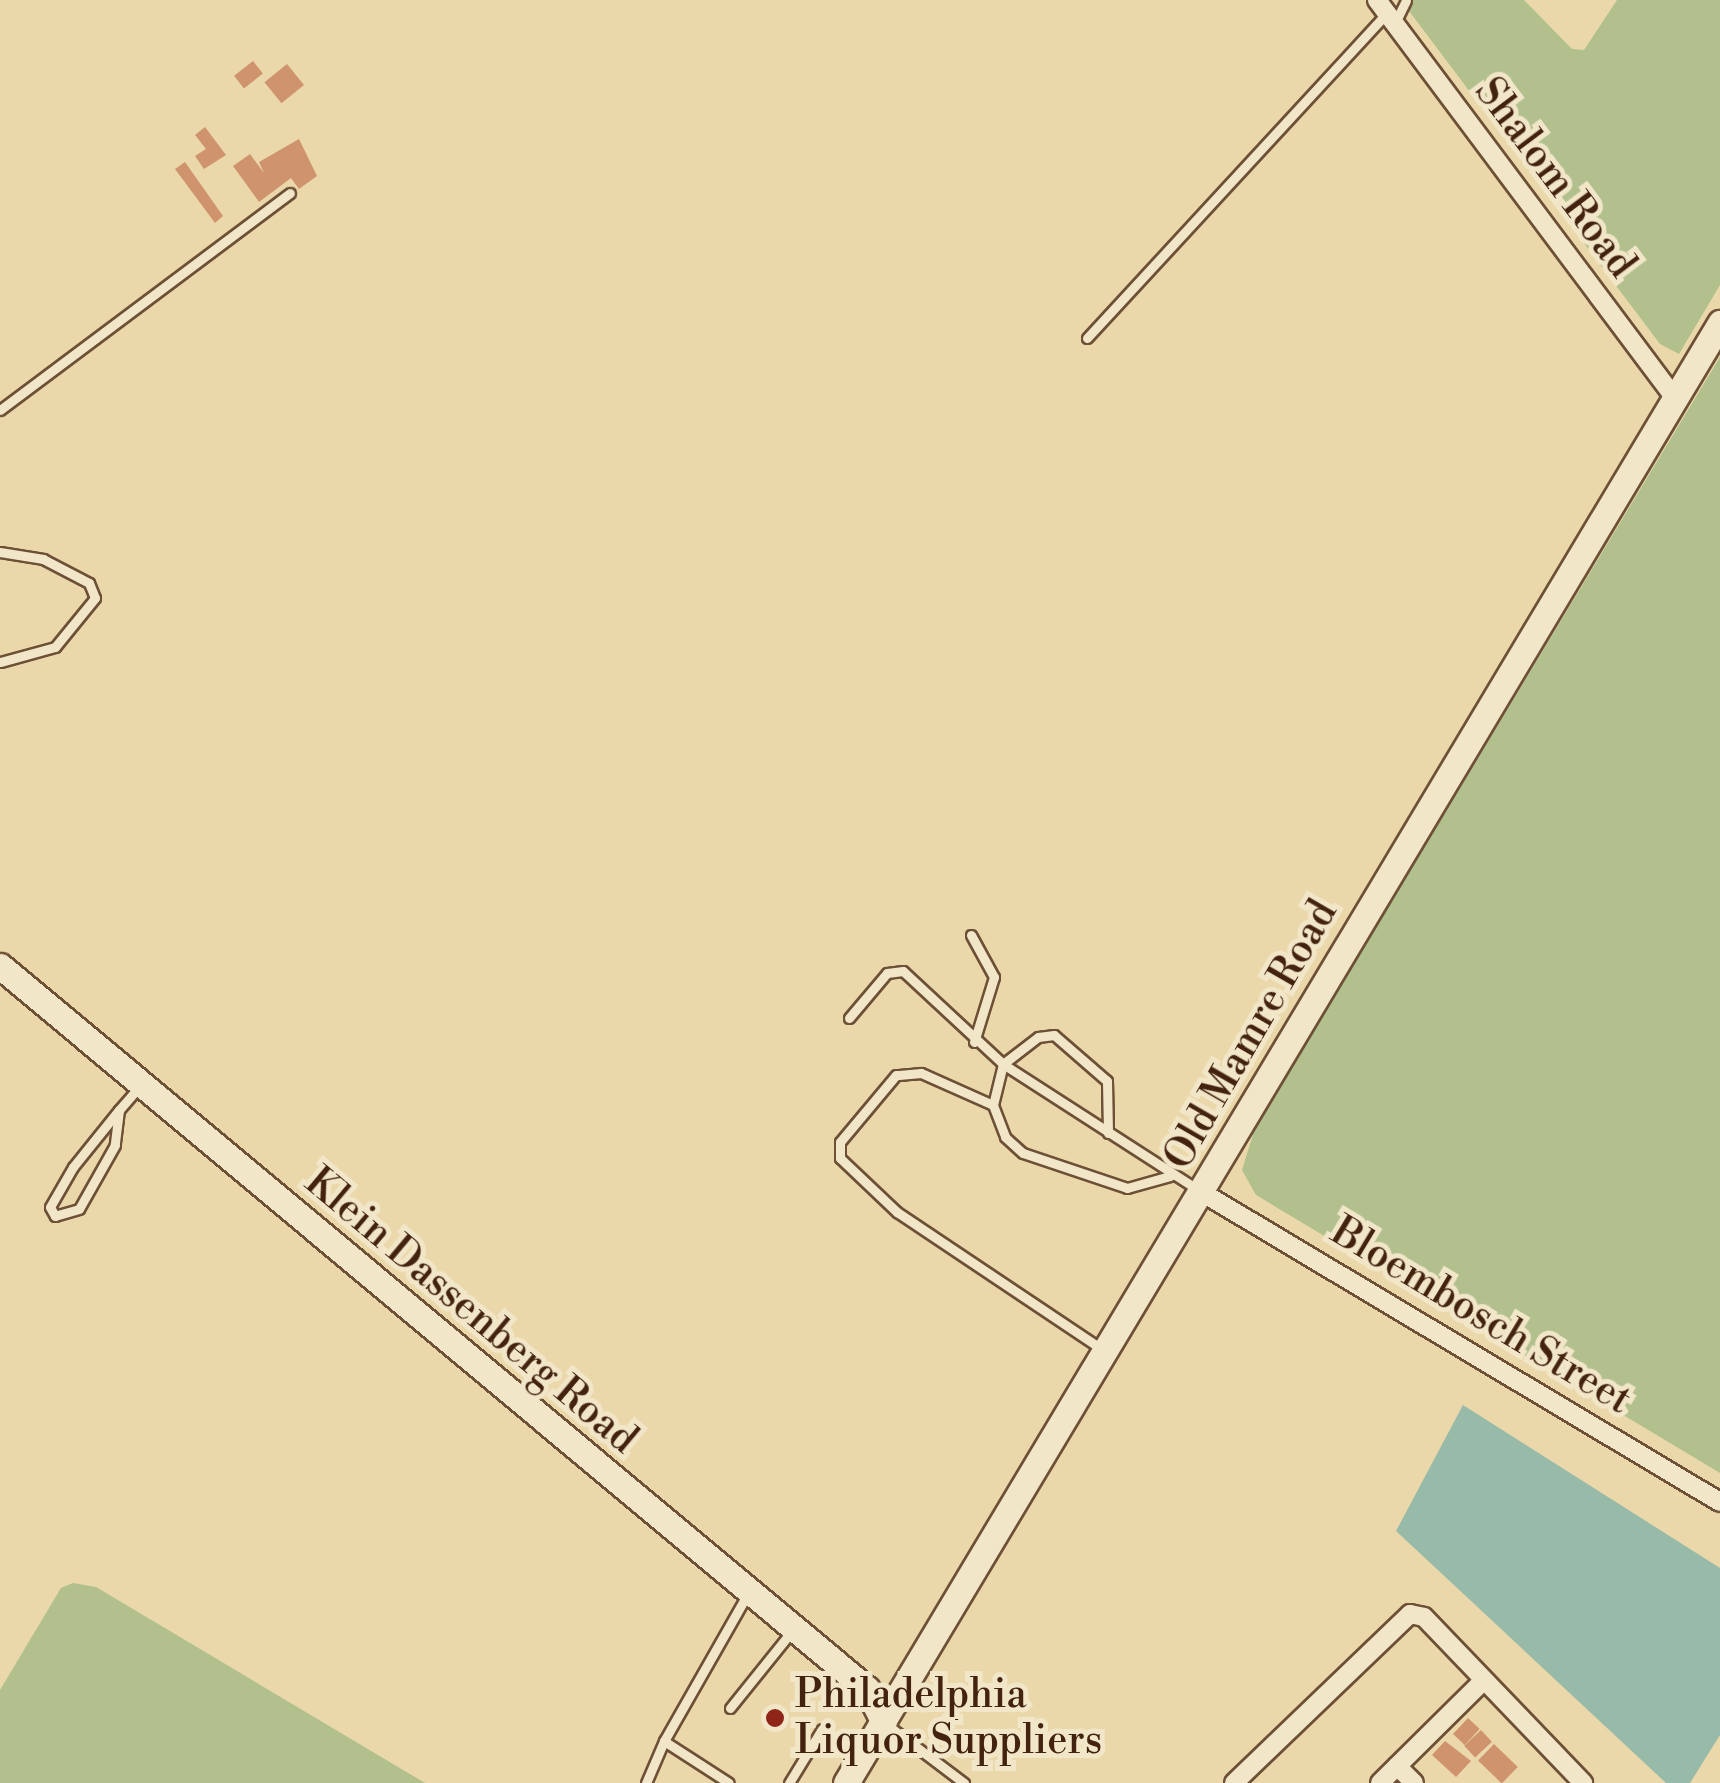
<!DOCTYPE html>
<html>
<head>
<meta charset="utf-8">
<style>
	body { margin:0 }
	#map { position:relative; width:1720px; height:1783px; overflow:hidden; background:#ebd8aa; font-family:"Libre Bodoni",serif }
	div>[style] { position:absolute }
	.green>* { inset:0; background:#b1c08d }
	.water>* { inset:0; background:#98baa9 }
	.building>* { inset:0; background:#cf936e; transform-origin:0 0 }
	.roads { filter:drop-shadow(2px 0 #6d5036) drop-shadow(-2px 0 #6d5036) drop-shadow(0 2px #6d5036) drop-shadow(0 -2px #6d5036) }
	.lane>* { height:9px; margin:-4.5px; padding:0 4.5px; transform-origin:4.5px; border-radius:4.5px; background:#f2e6c8 }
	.street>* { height:18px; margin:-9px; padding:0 9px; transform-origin:9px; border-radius:9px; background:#f2e6c8 }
	.secondary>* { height:25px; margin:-12.5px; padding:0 12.5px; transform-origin:12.5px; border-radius:12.5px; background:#f2e6c8 }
	.dots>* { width:28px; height:28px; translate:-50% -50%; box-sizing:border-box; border:5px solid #f2e6c8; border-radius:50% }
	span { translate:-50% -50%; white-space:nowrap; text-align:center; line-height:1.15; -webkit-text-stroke:10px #f2e6c8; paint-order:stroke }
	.street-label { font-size:40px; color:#432310 }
	.poi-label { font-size:40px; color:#432310 }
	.left { translate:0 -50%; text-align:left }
</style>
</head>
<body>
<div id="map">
	<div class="green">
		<i style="clip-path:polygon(1410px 0,1524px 0,1572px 49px,1584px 50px,1617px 0,1720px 0,1720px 285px,1679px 354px,1660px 344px,1406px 7px)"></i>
		<i style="clip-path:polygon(1720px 357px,1720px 1473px,1256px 1195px,1242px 1170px,1255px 1128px)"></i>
		<i style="clip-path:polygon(73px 1583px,96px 1587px,425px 1783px,0 1783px,0 1690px,61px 1588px)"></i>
	</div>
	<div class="water">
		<i style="clip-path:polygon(1463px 1405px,1720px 1568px,1720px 1735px,1690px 1783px,1666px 1783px,1396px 1531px)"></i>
	</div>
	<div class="building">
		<i style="left:253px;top:61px;width:16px;height:24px;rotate:52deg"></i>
		<i style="left:287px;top:64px;width:27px;height:29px;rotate:51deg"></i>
		<i style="clip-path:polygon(205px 127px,226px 155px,204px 169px,195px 156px,206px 149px,195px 135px)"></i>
		<i style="clip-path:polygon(299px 139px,317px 176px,299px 189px,291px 178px,259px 202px,233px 166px,250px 154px,264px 173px,259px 162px)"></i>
		<i style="clip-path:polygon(185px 162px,223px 216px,215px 223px,175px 169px)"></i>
		<i style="left:1468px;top:1718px;width:16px;height:22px;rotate:43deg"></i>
		<i style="left:1481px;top:1730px;width:16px;height:23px;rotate:47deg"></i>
		<i style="clip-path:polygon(1445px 1741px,1471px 1761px,1456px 1777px,1432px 1755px)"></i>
		<i style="left:1494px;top:1744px;width:33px;height:23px;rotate:44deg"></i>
	</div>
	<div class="roads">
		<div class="lane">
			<i style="left:1395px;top:23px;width:25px;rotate:-64deg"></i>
			<i style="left:1087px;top:338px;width:442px;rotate:-47.3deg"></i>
			<i style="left:0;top:410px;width:362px;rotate:-36.8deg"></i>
			<i style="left:0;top:552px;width:44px;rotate:9.2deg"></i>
			<i style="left:43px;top:559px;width:52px;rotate:27.6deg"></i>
			<i style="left:89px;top:583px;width:16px;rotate:68deg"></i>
			<i style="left:95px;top:598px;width:63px;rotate:129.2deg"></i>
			<i style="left:55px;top:647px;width:57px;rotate:164.7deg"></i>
			<i style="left:971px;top:935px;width:48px;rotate:61.3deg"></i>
			<i style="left:994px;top:977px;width:68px;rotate:107.1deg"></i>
			<i style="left:849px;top:1018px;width:59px;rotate:-49.8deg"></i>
			<i style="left:887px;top:973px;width:16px;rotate:-7deg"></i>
			<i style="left:903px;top:971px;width:137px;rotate:42.9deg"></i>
			<i style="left:1003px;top:1064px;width:234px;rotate:32.8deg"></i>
			<i style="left:993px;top:1105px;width:79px;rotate:-156deg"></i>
			<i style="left:921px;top:1073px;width:25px;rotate:175deg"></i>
			<i style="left:896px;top:1075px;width:87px;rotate:129.9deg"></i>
			<i style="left:840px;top:1142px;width:16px;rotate:90deg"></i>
			<i style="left:840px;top:1158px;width:79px;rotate:43.5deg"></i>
			<i style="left:897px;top:1212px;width:244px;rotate:33.8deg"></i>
			<i style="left:119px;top:1110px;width:35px;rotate:97deg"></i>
			<i style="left:115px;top:1145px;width:73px;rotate:119.4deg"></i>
			<i style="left:79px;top:1209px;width:25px;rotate:164deg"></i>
			<i style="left:55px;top:1216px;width:10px;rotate:-119deg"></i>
			<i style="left:50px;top:1207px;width:46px;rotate:-60.1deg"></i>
			<i style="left:73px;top:1167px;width:73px;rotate:-51.1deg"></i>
			<i style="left:119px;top:1110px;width:30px;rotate:-49deg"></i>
			<i style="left:1108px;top:1133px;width:52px;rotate:-91.1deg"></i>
			<i style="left:1107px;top:1081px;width:70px;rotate:-139deg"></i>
			<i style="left:1054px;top:1035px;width:16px;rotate:173deg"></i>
			<i style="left:1038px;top:1037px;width:44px;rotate:142.4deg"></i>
			<i style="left:1003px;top:1064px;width:42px;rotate:103.7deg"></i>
			<i style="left:993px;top:1105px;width:34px;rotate:69deg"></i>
			<i style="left:1005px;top:1137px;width:24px;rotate:42deg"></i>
			<i style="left:1023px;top:1153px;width:110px;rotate:18.6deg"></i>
			<i style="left:1127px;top:1188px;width:45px;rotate:-15.6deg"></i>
			<i style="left:730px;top:1708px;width:99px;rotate:-51.2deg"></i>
			<i style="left:886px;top:1724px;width:98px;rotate:37.1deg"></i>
			<i style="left:664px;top:1741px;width:170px;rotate:-60.4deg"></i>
			<i style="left:646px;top:1783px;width:46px;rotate:-66.8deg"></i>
			<i style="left:664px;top:1741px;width:77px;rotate:32.9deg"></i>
			<i style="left:789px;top:1783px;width:63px;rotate:-58.6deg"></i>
		</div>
		<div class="street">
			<i style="left:1377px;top:0;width:497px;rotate:53.2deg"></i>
			<i style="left:1203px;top:1193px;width:602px;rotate:30.87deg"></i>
			<i style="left:1397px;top:1766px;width:24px;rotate:45deg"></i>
			<i style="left:1234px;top:1783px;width:244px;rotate:-43.8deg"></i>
			<i style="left:1410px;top:1614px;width:14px;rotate:12deg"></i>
			<i style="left:1424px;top:1617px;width:230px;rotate:46.2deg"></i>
			<i style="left:1380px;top:1783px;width:145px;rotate:-44.7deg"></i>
		</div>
		<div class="secondary">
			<i style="left:0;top:966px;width:1129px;rotate:39.83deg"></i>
			<i style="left:867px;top:1689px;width:37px;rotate:63deg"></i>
			<i style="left:846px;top:1783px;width:1702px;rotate:-59.09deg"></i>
		</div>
	</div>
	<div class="dots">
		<i style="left:775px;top:1718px;background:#8f2418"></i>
	</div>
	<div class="street-label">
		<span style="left:1555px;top:178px;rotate:53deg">Shalom Road</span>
		<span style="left:1251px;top:1035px;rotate:-60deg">Old Mamre Road</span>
		<span style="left:471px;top:1311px;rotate:40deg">Klein Dassenberg Road</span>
		<span style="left:1481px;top:1316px;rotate:31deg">Bloembosch Street</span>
	</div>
	<div class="poi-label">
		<span class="left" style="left:795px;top:1718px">Philadelphia<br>Liquor Suppliers</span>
	</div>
</div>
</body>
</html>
